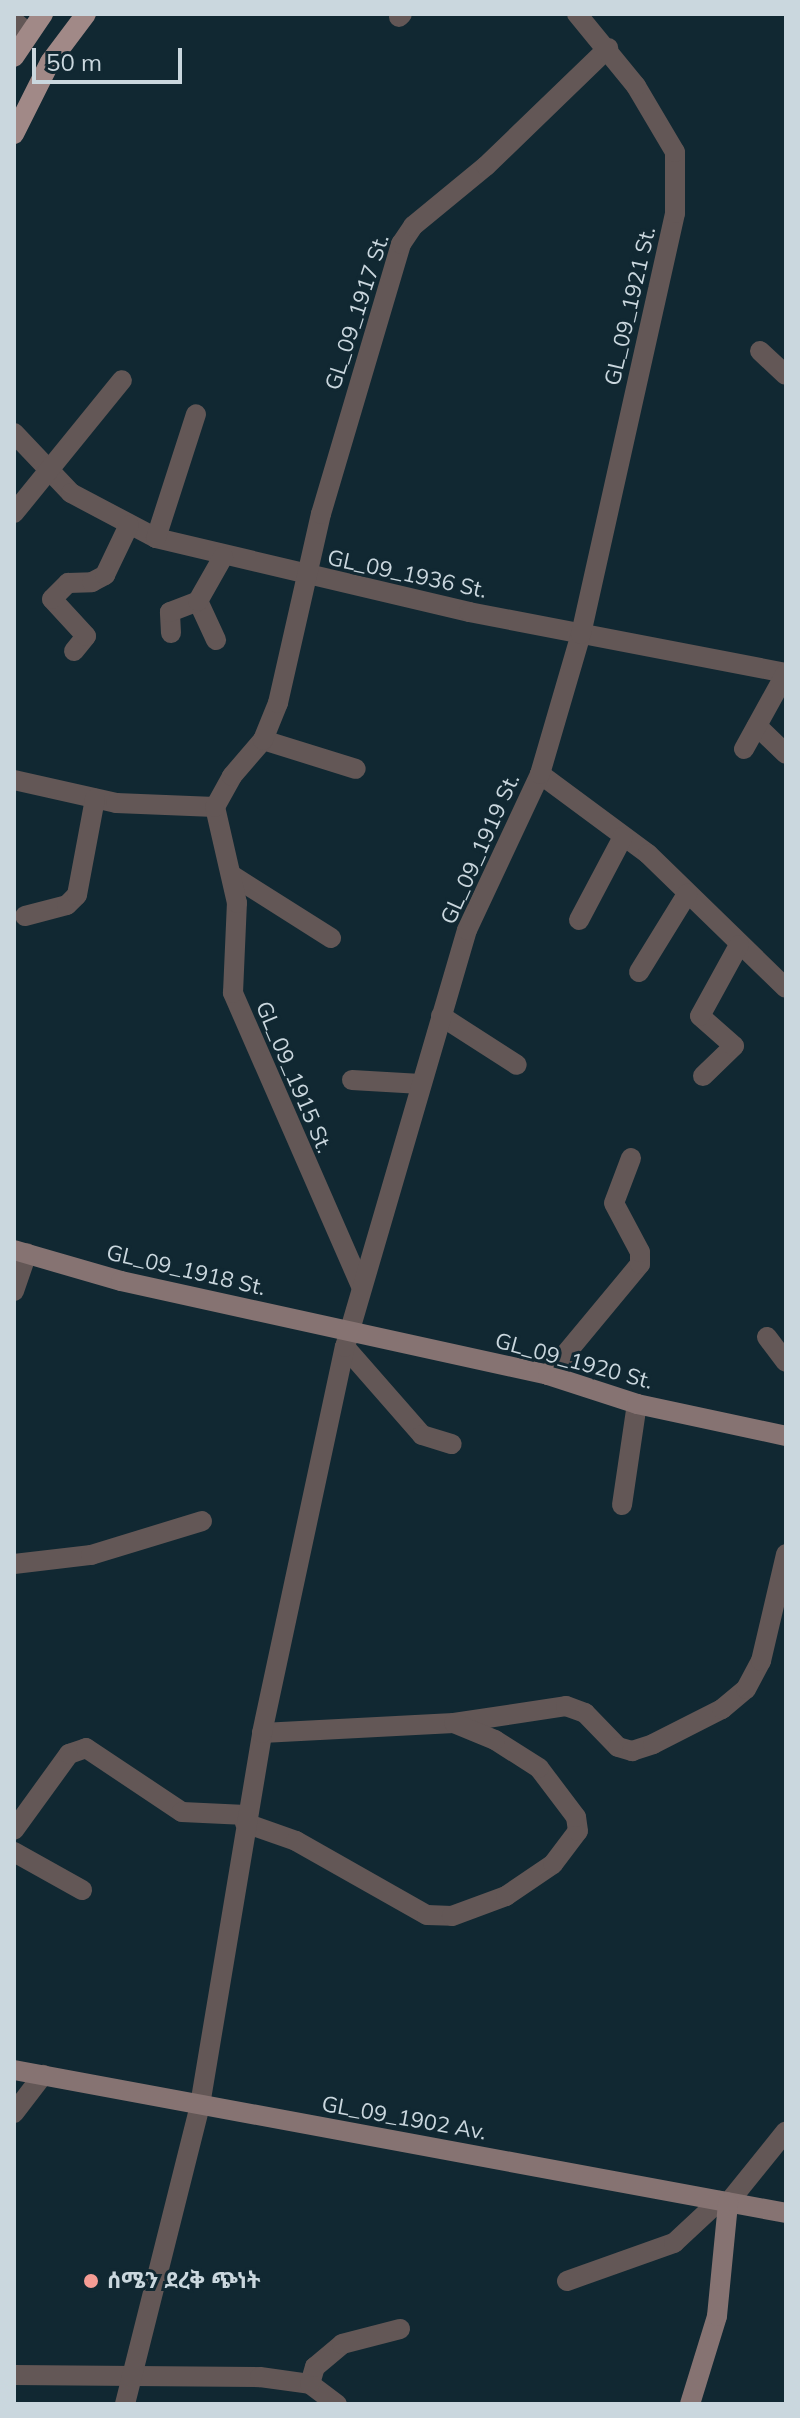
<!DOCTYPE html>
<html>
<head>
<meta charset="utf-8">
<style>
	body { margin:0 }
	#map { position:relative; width:800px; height:2418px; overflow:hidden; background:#112832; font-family:Mulish,"Noto Sans Ethiopic",sans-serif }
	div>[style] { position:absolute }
	.street>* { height:20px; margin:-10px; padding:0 10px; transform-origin:10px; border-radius:10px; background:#635756 }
	.secondary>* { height:20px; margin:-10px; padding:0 10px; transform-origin:10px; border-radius:10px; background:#867372 }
	.primary>* { height:20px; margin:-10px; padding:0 10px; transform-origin:10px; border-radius:10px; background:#a18987 }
	.dots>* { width:22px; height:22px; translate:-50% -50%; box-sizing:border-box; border:4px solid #112832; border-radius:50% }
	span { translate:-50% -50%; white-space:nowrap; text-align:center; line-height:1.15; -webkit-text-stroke:6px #112832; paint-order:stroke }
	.street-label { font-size:22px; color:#cad7de }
	.poi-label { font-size:22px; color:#cad7de; font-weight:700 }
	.left { translate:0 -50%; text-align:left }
	.frame { position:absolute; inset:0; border:16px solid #cad7de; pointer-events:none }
	.scale { position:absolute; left:32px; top:48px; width:150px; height:36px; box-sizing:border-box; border:4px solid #cad7de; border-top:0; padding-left:10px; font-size:24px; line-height:28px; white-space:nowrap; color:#cad7de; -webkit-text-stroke:6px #112832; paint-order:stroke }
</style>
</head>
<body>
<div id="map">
	<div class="street">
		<i style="left:399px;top:17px;width:4px;rotate:-45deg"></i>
		<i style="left:14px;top:21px;width:18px;rotate:41deg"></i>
		<i style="left:760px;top:351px;width:35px;rotate:43deg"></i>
		<i style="left:14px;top:433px;width:83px;rotate:46.5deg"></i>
		<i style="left:71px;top:493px;width:96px;rotate:27.9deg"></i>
		<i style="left:156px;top:538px;width:322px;rotate:13.3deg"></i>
		<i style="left:469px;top:612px;width:323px;rotate:10.9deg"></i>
		<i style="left:14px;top:513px;width:171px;rotate:-50.9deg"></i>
		<i style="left:156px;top:538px;width:130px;rotate:-72.1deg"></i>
		<i style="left:198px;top:601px;width:43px;rotate:65.2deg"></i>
		<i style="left:171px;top:633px;width:21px;rotate:-93deg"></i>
		<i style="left:170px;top:612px;width:30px;rotate:-21deg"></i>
		<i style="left:198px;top:601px;width:51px;rotate:-60.4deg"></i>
		<i style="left:74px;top:651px;width:19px;rotate:-51deg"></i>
		<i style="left:86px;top:636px;width:50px;rotate:-132.6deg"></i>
		<i style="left:52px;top:599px;width:23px;rotate:-45deg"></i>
		<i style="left:68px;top:583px;width:24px;rotate:-2deg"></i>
		<i style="left:92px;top:582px;width:15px;rotate:-28deg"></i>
		<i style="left:105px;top:575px;width:55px;rotate:-64.4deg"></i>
		<i style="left:757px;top:726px;width:40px;rotate:44deg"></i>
		<i style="left:263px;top:740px;width:97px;rotate:17.3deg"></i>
		<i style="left:744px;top:749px;width:87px;rotate:-61.1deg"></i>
		<i style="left:540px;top:774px;width:134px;rotate:36.5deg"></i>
		<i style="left:648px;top:854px;width:192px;rotate:44.2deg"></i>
		<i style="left:14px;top:780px;width:105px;rotate:12.7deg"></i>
		<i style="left:116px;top:803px;width:99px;rotate:2.3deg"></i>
		<i style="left:233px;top:876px;width:116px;rotate:32.3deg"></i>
		<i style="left:25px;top:916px;width:43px;rotate:-14.7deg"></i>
		<i style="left:67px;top:905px;width:14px;rotate:-45deg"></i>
		<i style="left:77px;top:895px;width:98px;rotate:-79.4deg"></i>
		<i style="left:579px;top:920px;width:94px;rotate:-62.1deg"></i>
		<i style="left:639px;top:972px;width:92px;rotate:-58.4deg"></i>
		<i style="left:441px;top:1016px;width:90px;rotate:32.8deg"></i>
		<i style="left:703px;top:1076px;width:43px;rotate:-44.1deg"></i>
		<i style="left:734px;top:1046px;width:45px;rotate:-138.6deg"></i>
		<i style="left:700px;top:1016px;width:81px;rotate:-61.2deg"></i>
		<i style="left:352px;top:1080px;width:69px;rotate:3.3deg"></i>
		<i style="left:361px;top:1286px;width:320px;rotate:-113.6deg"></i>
		<i style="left:233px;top:993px;width:90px;rotate:-87.5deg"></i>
		<i style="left:237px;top:903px;width:98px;rotate:-102.9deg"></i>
		<i style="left:215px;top:807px;width:35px;rotate:-61deg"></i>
		<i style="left:232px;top:776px;width:48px;rotate:-49.3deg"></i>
		<i style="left:263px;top:740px;width:40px;rotate:-68deg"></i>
		<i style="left:278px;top:703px;width:194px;rotate:-77.2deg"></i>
		<i style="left:321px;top:514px;width:282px;rotate:-73.5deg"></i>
		<i style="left:401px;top:244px;width:22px;rotate:-56deg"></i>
		<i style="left:413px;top:226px;width:94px;rotate:-39.4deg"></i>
		<i style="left:486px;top:166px;width:170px;rotate:-44deg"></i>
		<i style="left:14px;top:1291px;width:40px;rotate:-71.1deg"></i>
		<i style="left:767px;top:1337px;width:31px;rotate:53deg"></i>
		<i style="left:345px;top:1347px;width:117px;rotate:48.8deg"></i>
		<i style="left:422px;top:1435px;width:31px;rotate:17deg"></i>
		<i style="left:548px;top:1375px;width:144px;rotate:-50.3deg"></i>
		<i style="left:640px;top:1264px;width:12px;rotate:-90deg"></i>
		<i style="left:640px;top:1252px;width:55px;rotate:-118deg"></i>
		<i style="left:614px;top:1203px;width:48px;rotate:-69.3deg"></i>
		<i style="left:622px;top:1505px;width:102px;rotate:-81.6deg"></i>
		<i style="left:14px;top:1564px;width:78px;rotate:-6.7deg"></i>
		<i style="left:91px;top:1555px;width:116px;rotate:-17deg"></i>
		<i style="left:262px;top:1733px;width:192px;rotate:-3deg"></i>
		<i style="left:454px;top:1723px;width:113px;rotate:-8.6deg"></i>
		<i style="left:566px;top:1706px;width:20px;rotate:20deg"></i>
		<i style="left:585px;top:1713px;width:47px;rotate:45.9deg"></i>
		<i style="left:618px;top:1747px;width:15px;rotate:16deg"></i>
		<i style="left:632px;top:1751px;width:22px;rotate:-18deg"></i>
		<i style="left:653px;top:1744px;width:77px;rotate:-26.9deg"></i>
		<i style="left:722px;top:1709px;width:31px;rotate:-40deg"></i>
		<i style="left:746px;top:1689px;width:32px;rotate:-62deg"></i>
		<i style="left:761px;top:1661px;width:110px;rotate:-76.8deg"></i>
		<i style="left:245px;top:1823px;width:54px;rotate:19.4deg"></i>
		<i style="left:296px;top:1841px;width:150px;rotate:29.5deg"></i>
		<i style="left:427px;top:1915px;width:25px;rotate:2deg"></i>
		<i style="left:452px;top:1916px;width:58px;rotate:-20.3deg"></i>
		<i style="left:506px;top:1896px;width:57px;rotate:-34.2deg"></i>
		<i style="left:553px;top:1864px;width:41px;rotate:-52.9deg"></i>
		<i style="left:578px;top:1831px;width:14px;rotate:-98deg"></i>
		<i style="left:576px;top:1817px;width:61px;rotate:-127.1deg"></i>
		<i style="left:539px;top:1768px;width:52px;rotate:-147.5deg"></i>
		<i style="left:495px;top:1740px;width:44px;rotate:-157.5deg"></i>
		<i style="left:14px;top:1830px;width:94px;rotate:-54.1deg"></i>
		<i style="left:69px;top:1754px;width:18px;rotate:-19deg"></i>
		<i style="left:86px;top:1748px;width:115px;rotate:33.7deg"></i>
		<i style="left:182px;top:1812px;width:64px;rotate:2.7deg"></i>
		<i style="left:14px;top:1852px;width:78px;rotate:29.2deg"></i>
		<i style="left:14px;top:2113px;width:48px;rotate:-52.7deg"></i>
		<i style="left:728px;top:2203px;width:92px;rotate:-51.1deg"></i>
		<i style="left:567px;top:2281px;width:114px;rotate:-19.6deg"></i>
		<i style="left:674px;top:2243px;width:62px;rotate:-43deg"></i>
		<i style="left:14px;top:2375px;width:246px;rotate:0.5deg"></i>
		<i style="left:260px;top:2377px;width:50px;rotate:8deg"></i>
		<i style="left:310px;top:2384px;width:34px;rotate:37deg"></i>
		<i style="left:310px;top:2384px;width:18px;rotate:-74deg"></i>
		<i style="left:315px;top:2367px;width:35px;rotate:-40deg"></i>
		<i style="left:342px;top:2344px;width:60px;rotate:-14.5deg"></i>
		<i style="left:125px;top:2404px;width:308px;rotate:-75.9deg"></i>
		<i style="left:200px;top:2105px;width:377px;rotate:-80.5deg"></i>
		<i style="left:262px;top:1733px;width:395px;rotate:-77.9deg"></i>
		<i style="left:345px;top:1347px;width:434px;rotate:-73.7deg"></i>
		<i style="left:467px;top:930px;width:172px;rotate:-64.9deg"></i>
		<i style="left:540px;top:774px;width:146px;rotate:-73.7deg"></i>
		<i style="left:581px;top:634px;width:431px;rotate:-77.4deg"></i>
		<i style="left:675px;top:213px;width:61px;rotate:-90deg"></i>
		<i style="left:675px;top:152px;width:77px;rotate:-120.6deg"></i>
		<i style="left:636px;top:86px;width:93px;rotate:-129.3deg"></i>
	</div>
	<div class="secondary">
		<i style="left:14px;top:1250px;width:111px;rotate:16.2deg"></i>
		<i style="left:121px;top:1281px;width:437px;rotate:12.4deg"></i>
		<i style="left:548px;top:1375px;width:94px;rotate:18deg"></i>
		<i style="left:637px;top:1404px;width:152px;rotate:12.1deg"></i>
		<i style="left:14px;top:2070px;width:785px;rotate:10.49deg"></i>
		<i style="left:690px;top:2404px;width:92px;rotate:-72.9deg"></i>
		<i style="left:717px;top:2316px;width:114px;rotate:-84.4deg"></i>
	</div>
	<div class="primary">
		<i style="left:14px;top:57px;width:52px;rotate:-56deg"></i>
		<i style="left:14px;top:134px;width:80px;rotate:-63.4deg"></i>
		<i style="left:50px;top:62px;width:60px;rotate:-53.1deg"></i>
	</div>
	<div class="dots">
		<i style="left:91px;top:2281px;background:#f59c94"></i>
	</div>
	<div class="street-label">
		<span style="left:630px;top:306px;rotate:-77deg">GL_09_1921 St.</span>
		<span style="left:357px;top:312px;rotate:-72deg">GL_09_1917 St.</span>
		<span style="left:407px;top:574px;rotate:12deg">GL_09_1936 St.</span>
		<span style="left:480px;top:849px;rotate:-66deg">GL_09_1919 St.</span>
		<span style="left:294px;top:1077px;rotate:67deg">GL_09_1915 St.</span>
		<span style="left:186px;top:1270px;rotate:13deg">GL_09_1918 St.</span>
		<span style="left:574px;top:1361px;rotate:15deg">GL_09_1920 St.</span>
		<span style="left:404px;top:2118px;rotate:10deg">GL_09_1902 Av.</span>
	</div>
	<div class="poi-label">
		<span class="left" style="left:107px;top:2281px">ሰሜን ደረቅ ጭነት</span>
	</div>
	<div class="frame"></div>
	<div class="scale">50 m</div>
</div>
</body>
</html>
